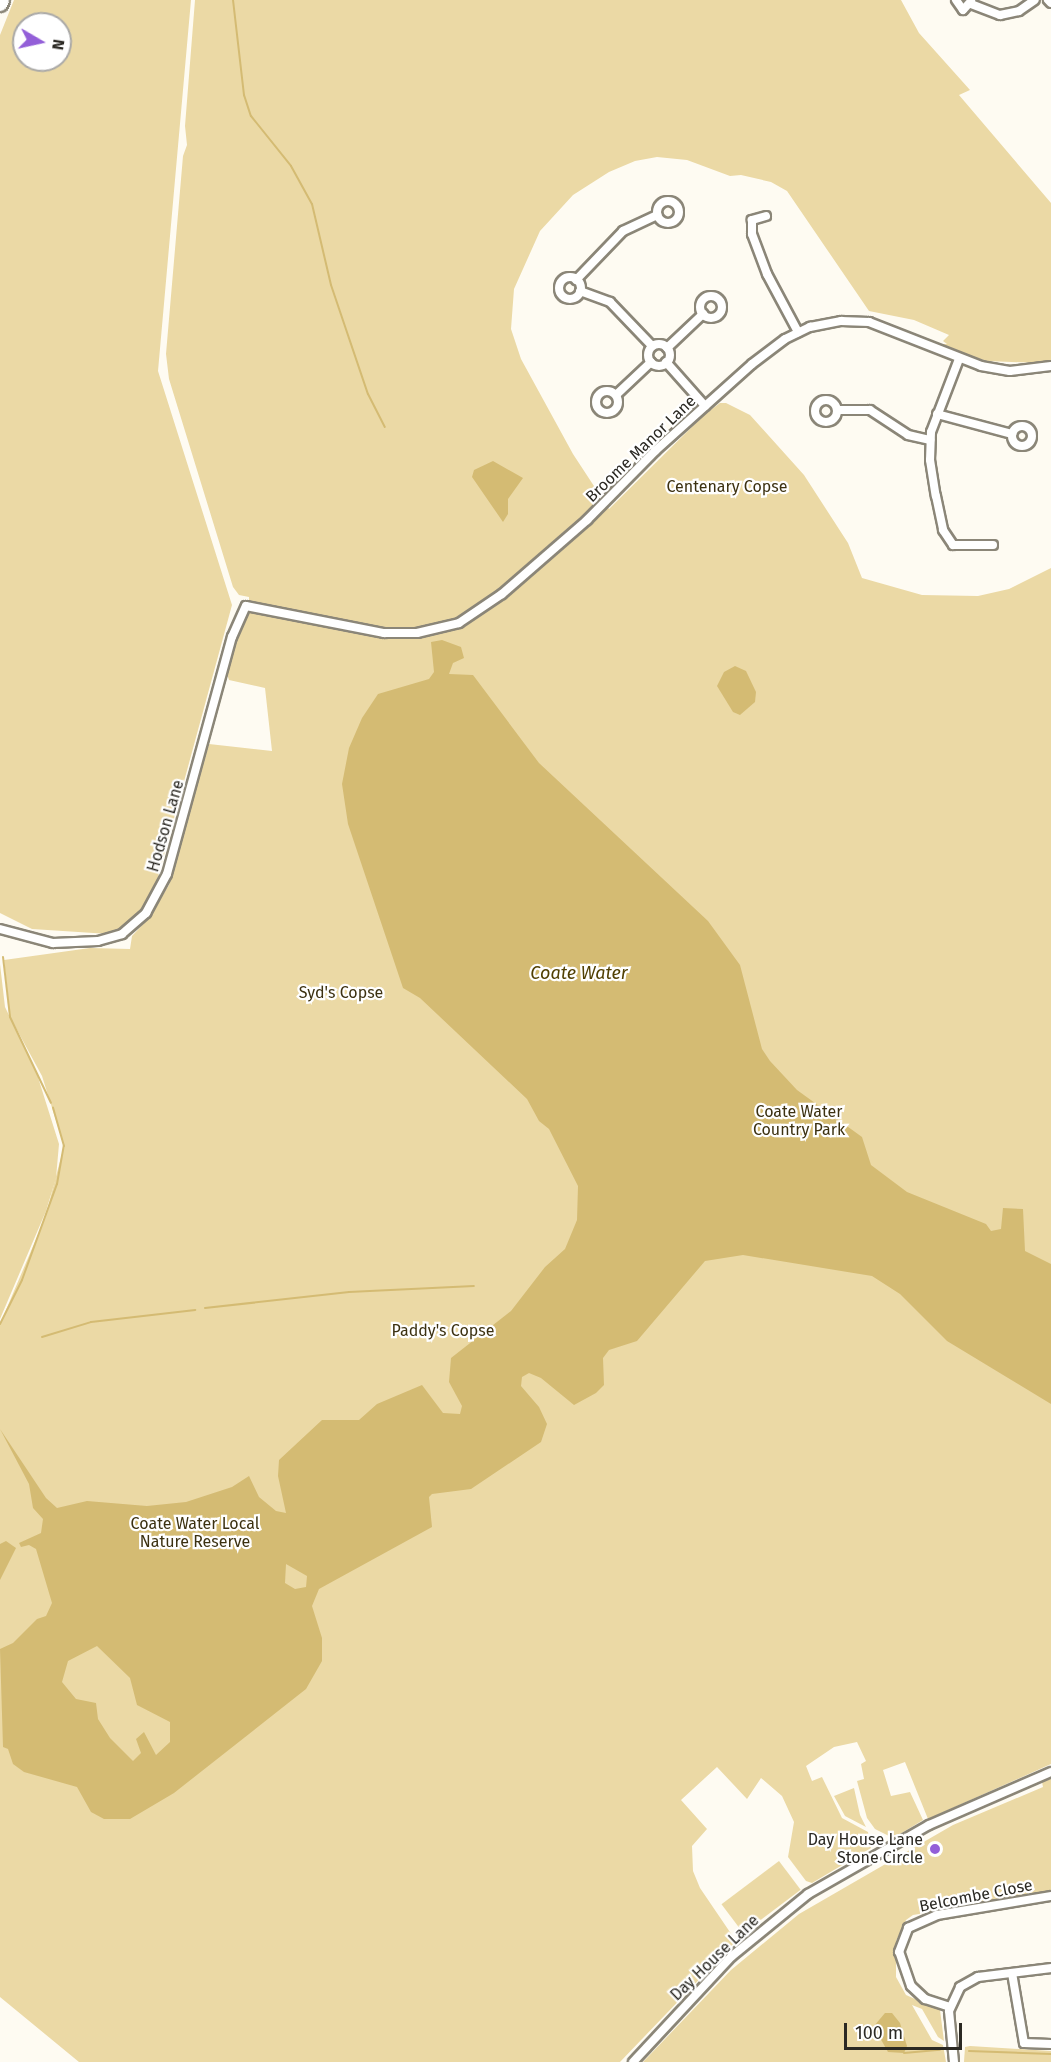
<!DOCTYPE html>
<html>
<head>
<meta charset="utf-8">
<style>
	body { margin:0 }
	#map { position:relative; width:1051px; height:2062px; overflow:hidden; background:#fefbf2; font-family:"Fira Sans",sans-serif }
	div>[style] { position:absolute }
	.green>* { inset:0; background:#ebd9a5; transform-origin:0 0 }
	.water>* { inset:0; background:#d4bb73 }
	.stream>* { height:2px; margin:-1px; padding:0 1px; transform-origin:1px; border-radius:1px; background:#d4bb73 }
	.roads { filter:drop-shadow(2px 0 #8b8678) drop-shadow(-2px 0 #8b8678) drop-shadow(0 2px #8b8678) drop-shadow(0 -2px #8b8678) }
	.street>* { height:8px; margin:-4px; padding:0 4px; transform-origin:4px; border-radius:4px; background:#fff }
	.street>.ring { margin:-4px; padding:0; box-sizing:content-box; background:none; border:8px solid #fff; border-radius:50% }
	.highway>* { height:14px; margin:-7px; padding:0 7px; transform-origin:7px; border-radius:7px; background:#fff }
	.dots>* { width:16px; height:16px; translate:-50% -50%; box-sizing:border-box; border:3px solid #fff; border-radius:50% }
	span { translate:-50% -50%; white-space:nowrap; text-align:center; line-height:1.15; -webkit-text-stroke:4.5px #fff; paint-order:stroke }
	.street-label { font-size:16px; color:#2b2923 }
	.park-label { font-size:16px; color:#3c3111 }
	.poi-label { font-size:16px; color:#2b2923 }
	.right { translate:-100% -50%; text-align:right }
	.water-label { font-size:18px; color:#514003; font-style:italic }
	.north { position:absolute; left:12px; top:12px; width:60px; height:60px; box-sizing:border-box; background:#fff; border:2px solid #aaa9a7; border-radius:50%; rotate:99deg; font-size:16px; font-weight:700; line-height:24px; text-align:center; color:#2b2923 }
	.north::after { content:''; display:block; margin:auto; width:21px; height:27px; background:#935fd8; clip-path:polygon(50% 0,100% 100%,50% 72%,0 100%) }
	.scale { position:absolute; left:844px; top:2023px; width:118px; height:27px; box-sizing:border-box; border:3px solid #2b2923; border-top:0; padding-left:8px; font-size:18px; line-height:21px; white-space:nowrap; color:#2b2923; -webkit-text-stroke:4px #fff; paint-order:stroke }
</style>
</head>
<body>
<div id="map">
	<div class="green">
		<i style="clip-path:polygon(evenodd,14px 0,191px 0,158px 371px,232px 605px,155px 888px,136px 919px,109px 934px,32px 929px,0 913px,0 35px,14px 0,24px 24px,60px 24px,60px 60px,24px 60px,24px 24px)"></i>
		<i style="clip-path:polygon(195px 0,901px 0,919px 33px,970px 90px,959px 95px,1051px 203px,1051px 360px,1039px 363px,987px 361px,966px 355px,940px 344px,947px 344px,943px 341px,949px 335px,914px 320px,869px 311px,787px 191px,771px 182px,741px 175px,730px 176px,687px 160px,657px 157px,635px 161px,609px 172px,573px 195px,540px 231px,514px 289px,511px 329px,521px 359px,573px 454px,609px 509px,704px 415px,720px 403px,726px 403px,750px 415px,804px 475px,848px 543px,862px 578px,922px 595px,978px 596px,1009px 589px,1051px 568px,1051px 1764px,928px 1819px,905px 1762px,883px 1770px,891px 1796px,910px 1792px,923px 1820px,900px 1834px,889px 1836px,875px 1829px,867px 1818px,857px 1781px,864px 1779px,861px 1764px,866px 1761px,857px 1742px,834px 1747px,806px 1766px,812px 1781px,822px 1777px,842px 1818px,868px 1832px,871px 1848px,812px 1883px,806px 1881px,788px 1857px,794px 1822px,782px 1796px,761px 1778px,747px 1799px,717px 1767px,681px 1800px,707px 1829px,692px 1846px,693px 1871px,700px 1888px,736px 1941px,620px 2062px,79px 2062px,0 1997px,0 1324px,45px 1218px,64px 1146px,42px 1076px,10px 1017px,4px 960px,90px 948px,130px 949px,132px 936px,148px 919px,169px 885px,209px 744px,272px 751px,265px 688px,229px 680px,226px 671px,240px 624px,249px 611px,249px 597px,239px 595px,233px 587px,169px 379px,166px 354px,183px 156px,187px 145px,185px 126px)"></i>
		<i style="clip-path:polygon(0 964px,5px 1007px,36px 1071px,59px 1144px,56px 1178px,46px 1211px,0 1319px)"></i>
		<i style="clip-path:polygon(1051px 1779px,1051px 1892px,913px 1915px,906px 1920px,896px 1941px,896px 1977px,906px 1995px,940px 2010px,944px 2041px,938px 2037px,922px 2009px,912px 2005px,932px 2040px,943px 2045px,946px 2062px,643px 2062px,731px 1970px,799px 1914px,953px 1825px,1043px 1787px,1042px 1782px)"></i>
		<i style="clip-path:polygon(854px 1788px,860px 1815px,866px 1827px,845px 1816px,834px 1796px)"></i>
		<i style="left:779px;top:1861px;width:36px;height:72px;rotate:53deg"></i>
		<i style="clip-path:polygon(970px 2046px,1051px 2051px,1051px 2062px,964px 2062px,965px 2047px)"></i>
	</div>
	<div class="water">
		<i style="clip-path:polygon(493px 461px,523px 478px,508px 499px,508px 514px,503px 522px,472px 477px,474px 470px)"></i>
		<i style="clip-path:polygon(evenodd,442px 640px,461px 647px,464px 658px,453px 663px,449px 674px,473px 675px,539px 763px,708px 921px,740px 965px,762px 1049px,770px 1061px,797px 1090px,862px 1137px,871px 1165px,907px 1192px,986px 1224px,991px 1231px,1001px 1229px,1003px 1208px,1023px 1209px,1025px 1251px,1051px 1264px,1051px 1404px,947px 1341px,900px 1294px,872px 1276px,743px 1255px,705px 1261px,637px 1341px,609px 1350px,603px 1358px,604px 1385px,596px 1393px,574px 1405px,541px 1378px,529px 1373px,522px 1377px,521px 1386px,539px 1407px,547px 1424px,541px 1442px,471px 1489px,432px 1494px,429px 1497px,432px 1527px,319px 1589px,312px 1606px,322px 1638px,322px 1661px,306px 1689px,174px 1793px,130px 1819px,104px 1819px,91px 1812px,77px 1787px,24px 1772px,13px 1764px,8px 1749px,3px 1747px,0 1649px,13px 1643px,37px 1619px,46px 1616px,52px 1603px,36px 1549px,29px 1545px,21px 1547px,19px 1543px,41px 1533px,43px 1519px,33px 1508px,29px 1484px,0 1429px,46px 1498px,57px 1508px,87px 1501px,147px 1506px,186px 1502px,232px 1487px,249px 1476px,259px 1497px,276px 1511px,286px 1513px,278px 1476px,279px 1460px,322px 1420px,359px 1420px,377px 1404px,422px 1385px,443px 1413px,460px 1414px,462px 1406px,449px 1382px,451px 1358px,511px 1311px,545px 1267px,565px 1249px,577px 1220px,578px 1186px,549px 1129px,539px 1121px,527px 1099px,420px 998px,403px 988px,348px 824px,342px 784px,349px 748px,362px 718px,378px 694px,429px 679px,434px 672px,431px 642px,442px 640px,286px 1564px,307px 1576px,306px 1587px,295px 1589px,285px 1583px,286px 1564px,442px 640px,97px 1646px,130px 1678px,137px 1705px,170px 1722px,170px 1742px,156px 1755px,144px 1732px,136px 1739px,141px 1753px,133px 1761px,110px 1738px,98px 1719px,96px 1703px,76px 1699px,62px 1682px,68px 1661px,97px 1646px)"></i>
		<i style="clip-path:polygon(735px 666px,746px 671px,756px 692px,755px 702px,740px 715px,733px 712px,717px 686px,724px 672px)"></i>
		<i style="clip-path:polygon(6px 1541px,16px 1548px,0 1580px,0 1544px)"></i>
		<i style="clip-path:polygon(885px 2013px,892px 2013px,900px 2023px,907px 2046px,904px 2053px,888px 2052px,879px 2036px,874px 2026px)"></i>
	</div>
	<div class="stream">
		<i style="left:233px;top:0;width:96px;rotate:83.4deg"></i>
		<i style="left:244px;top:95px;width:22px;rotate:72deg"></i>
		<i style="left:251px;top:116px;width:64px;rotate:51.3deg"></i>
		<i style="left:291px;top:166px;width:43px;rotate:61.1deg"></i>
		<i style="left:312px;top:204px;width:83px;rotate:76.8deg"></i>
		<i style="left:331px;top:285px;width:115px;rotate:71.3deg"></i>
		<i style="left:368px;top:394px;width:37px;rotate:63deg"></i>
		<i style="left:3px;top:957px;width:60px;rotate:83.3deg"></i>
		<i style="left:10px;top:1017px;width:95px;rotate:64.5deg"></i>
		<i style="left:205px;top:1308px;width:145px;rotate:-6.3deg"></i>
		<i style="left:349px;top:1292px;width:125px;rotate:-2.7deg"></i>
		<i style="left:0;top:1324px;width:49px;rotate:-63.4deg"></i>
		<i style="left:22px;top:1280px;width:102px;rotate:-70deg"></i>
		<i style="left:57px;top:1184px;width:39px;rotate:-80deg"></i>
		<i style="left:64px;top:1146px;width:40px;rotate:-106deg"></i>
		<i style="left:42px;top:1337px;width:51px;rotate:-17deg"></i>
		<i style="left:91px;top:1322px;width:105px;rotate:-6.6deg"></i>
		<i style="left:969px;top:2051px;width:82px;rotate:2.1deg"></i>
		<i style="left:904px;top:2053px;width:36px;rotate:-5deg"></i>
	</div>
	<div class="roads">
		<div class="street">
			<i style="left:956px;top:0;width:12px;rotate:55deg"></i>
			<i style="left:963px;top:10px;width:12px;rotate:-48deg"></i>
			<i style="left:1048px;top:0;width:4px;rotate:45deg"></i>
			<i style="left:971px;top:4px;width:31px;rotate:21deg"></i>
			<i style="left:1000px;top:15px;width:19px;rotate:-12deg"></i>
			<i style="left:1019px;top:11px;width:19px;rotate:-35deg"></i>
			<i class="ring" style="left:657px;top:201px;width:14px;height:14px"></i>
			<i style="left:766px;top:216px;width:15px;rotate:164deg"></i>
			<i style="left:752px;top:220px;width:14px;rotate:90deg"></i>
			<i style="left:752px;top:234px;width:43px;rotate:69.4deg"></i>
			<i style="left:767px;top:274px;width:66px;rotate:61.9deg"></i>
			<i class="ring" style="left:559px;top:277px;width:14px;height:14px"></i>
			<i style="left:576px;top:280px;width:68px;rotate:-46.2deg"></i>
			<i style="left:623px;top:231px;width:38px;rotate:-25deg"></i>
			<i style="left:580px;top:291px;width:32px;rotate:20deg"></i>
			<i style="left:610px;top:302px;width:61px;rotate:46.3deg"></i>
			<i class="ring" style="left:700px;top:296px;width:14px;height:14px"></i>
			<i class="ring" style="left:648px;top:344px;width:14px;height:14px"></i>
			<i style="left:667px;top:348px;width:50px;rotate:-43.4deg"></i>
			<i style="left:959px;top:359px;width:78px;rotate:111deg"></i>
			<i style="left:931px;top:432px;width:28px;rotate:92deg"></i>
			<i style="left:930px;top:460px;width:36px;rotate:81deg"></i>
			<i style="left:936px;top:496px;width:35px;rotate:78deg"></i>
			<i style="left:943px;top:530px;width:18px;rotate:56deg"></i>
			<i style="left:953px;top:545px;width:40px"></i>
			<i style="left:666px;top:362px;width:59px;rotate:48.4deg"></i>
			<i class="ring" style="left:596px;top:391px;width:14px;height:14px"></i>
			<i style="left:616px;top:395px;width:48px;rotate:-43.3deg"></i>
			<i class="ring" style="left:815px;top:400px;width:14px;height:14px"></i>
			<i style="left:837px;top:410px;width:33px"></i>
			<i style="left:870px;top:410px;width:45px;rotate:33.3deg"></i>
			<i style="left:908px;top:435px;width:23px;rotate:13deg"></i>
			<i style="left:937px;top:414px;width:78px;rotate:14.9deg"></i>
			<i class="ring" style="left:1012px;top:426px;width:12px;height:12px"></i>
			<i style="left:0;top:929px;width:55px;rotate:14.8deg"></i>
			<i style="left:53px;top:943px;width:45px;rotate:-2.5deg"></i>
			<i style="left:98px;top:941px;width:25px;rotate:-16deg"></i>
			<i style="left:122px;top:934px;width:32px;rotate:-41deg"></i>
			<i style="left:146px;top:913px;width:44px;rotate:-61.7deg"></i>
			<i style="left:167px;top:874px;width:246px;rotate:-74.7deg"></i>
			<i style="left:232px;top:637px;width:34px;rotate:-66deg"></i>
			<i style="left:246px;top:606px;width:141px;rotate:11.1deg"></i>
			<i style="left:384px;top:633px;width:33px"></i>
			<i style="left:417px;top:633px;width:43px;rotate:-13.4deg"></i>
			<i style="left:459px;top:623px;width:52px;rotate:-34deg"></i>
			<i style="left:502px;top:594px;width:113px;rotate:-41deg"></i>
			<i style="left:587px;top:520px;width:97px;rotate:-45.4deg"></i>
			<i style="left:655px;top:451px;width:130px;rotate:-41.9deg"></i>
			<i style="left:752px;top:364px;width:41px;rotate:-37.1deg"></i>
			<i style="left:785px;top:339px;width:28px;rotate:-26deg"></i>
			<i style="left:810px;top:327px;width:32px;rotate:-11deg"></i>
			<i style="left:841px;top:321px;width:28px;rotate:2deg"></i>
			<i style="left:869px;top:322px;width:120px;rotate:21.4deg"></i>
			<i style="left:981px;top:366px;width:29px;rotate:10deg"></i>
			<i style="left:1010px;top:371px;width:41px;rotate:-7deg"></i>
			<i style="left:1012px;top:1973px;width:71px;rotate:80.3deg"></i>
			<i style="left:1024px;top:2043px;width:27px;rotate:2deg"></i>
			<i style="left:950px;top:2007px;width:26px;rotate:-162deg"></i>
			<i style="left:925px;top:1999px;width:19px;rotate:-137deg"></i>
			<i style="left:911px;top:1986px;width:36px;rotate:-109deg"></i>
			<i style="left:899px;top:1952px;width:26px;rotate:-69deg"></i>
			<i style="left:908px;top:1928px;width:32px;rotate:-24deg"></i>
			<i style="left:937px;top:1915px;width:116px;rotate:-9.5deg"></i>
			<i style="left:633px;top:2062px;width:145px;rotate:-47deg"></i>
			<i style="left:732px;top:1956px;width:98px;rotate:-39.2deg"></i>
			<i style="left:808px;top:1894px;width:139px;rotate:-29.7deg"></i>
			<i style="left:929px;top:1825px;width:133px;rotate:-23.5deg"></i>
			<i style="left:954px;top:2062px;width:51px;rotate:-95.6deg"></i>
			<i style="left:949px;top:2011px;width:26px;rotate:-65deg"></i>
			<i style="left:960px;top:1987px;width:21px;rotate:-29deg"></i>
			<i style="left:978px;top:1977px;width:74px;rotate:-7deg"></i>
		</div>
		<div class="highway">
			<i style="left:0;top:4px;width:4px;rotate:-63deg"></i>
		</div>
	</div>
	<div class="dots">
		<i style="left:935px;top:1849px;background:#935fd8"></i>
	</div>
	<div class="street-label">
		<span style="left:641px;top:449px;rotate:-44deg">Broome Manor Lane</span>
		<span style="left:166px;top:826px;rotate:-74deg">Hodson Lane</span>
		<span style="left:976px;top:1896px;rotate:-11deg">Belcombe Close</span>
		<span style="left:715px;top:1958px;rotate:-44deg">Day House Lane</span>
	</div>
	<div class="park-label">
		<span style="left:727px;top:487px">Centenary Copse</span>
		<span style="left:341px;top:993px">Syd's Copse</span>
		<span style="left:799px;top:1121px">Coate Water<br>Country Park</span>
		<span style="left:443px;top:1331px">Paddy's Copse</span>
		<span style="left:195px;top:1533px">Coate Water Local<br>Nature Reserve</span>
	</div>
	<div class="poi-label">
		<span class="right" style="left:923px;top:1849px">Day House Lane<br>Stone Circle</span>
	</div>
	<div class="water-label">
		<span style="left:579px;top:973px">Coate Water</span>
	</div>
	<div class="north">N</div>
	<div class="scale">100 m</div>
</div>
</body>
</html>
